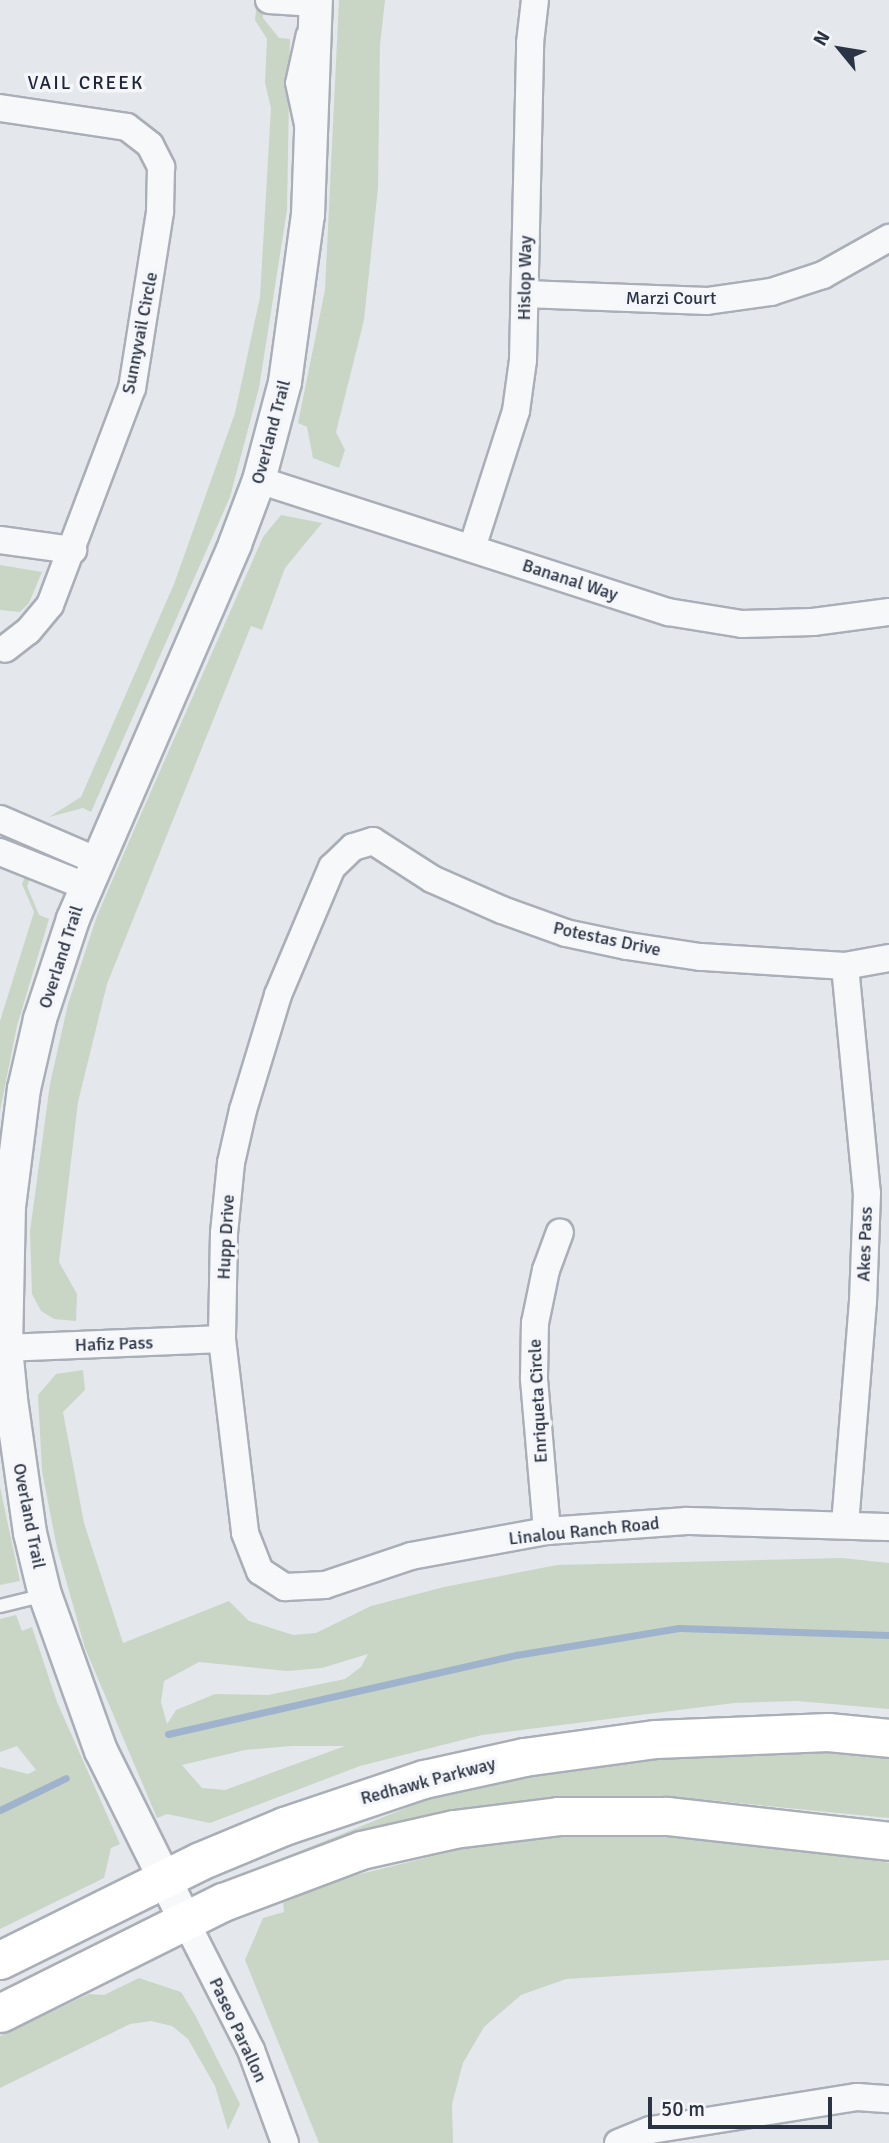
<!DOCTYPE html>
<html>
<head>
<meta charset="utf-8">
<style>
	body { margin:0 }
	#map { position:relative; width:889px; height:2143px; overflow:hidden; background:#e4e7ec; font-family:Signika,sans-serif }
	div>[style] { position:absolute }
	.green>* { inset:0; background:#c9d6c5 }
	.stream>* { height:7px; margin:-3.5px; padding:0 3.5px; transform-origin:3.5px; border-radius:3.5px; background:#9fb4cc }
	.roads { filter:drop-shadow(2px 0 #a9aeb7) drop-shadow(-2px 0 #a9aeb7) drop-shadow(0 2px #a9aeb7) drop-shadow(0 -2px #a9aeb7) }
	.service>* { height:12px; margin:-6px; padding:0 6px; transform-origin:6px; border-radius:6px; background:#f7f8fa }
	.minor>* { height:26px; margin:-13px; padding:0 13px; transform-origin:13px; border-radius:13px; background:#f7f8fa }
	.tertiary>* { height:32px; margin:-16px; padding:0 16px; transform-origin:16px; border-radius:16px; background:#f7f8fa }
	.secondary>* { height:37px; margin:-18.5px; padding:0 18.5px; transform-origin:18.5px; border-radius:18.5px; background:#fff }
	span { translate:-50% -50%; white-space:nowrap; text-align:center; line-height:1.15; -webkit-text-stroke:7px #f4f6f9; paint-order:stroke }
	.street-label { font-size:18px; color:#2b3445 }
	.neighbourhood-label { font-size:19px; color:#1d2536; letter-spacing:2px }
	.north { position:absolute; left:805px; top:14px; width:70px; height:70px; -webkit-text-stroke:5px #f4f6f9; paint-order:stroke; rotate:300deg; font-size:19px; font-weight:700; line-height:28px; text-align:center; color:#2b3445 }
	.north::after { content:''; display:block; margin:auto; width:24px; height:32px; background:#2b3445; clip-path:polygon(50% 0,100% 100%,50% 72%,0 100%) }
	.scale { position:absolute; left:648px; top:2097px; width:184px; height:32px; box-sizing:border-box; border:4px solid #2b3445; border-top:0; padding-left:9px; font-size:21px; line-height:24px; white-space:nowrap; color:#2b3445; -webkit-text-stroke:5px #f4f6f9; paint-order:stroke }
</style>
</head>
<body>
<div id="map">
	<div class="green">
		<i style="clip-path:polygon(339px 0,385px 0,380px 45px,378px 188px,364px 320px,336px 432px,345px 450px,339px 468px,313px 458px,307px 427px,298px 423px,325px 290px)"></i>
		<i style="clip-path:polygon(256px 10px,263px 11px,263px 18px,279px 38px,290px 39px,287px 210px,259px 388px,230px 497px,91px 812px,83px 808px,49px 817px,81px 797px,174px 584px,235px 413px,260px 297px,271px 108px,265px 83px,267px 39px,255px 20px)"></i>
		<i style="clip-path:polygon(281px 515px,322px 523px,285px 568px,262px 630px,251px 626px,107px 984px,78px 1102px,59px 1262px,77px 1294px,76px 1321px,54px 1319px,41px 1311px,32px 1294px,30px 1231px,50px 1084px,68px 1004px,97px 916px,134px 830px,263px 537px)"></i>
		<i style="clip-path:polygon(0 565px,42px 572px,29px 603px,20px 612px,0 610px)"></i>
		<i style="clip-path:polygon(25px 876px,30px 879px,27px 886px,39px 915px,49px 919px,17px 1026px,0 1111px,0 1021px,34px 912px,22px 884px)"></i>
		<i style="clip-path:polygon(evenodd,83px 1370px,85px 1390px,63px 1412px,84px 1523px,123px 1643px,229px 1601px,249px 1621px,293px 1635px,316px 1633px,371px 1606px,444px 1587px,557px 1565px,842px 1558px,889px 1563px,889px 1709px,797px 1701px,734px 1703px,482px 1735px,360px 1766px,210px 1823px,167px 1814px,157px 1818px,85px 1648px,57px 1548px,42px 1471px,38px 1395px,56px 1374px,83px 1370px,368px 1654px,361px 1667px,345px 1679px,268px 1695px,215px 1694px,176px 1710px,167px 1724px,161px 1702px,164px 1681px,199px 1662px,287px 1671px,322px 1668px,368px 1654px,83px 1370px,291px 1746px,345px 1746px,225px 1790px,202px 1788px,182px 1765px,245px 1750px,291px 1746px)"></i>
		<i style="clip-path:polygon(0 1487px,20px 1581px,0 1585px)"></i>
		<i style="clip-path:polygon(16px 1615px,22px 1631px,32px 1627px,57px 1702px,120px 1844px,111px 1848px,104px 1878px,0 1929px,0 1767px,28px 1774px,36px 1770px,17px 1746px,0 1752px,0 1619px)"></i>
		<i style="clip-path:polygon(771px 1748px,889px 1752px,889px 1818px,677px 1797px,586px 1799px,231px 1879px,455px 1788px,664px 1751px)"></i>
		<i style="clip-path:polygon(703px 1831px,889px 1863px,889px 1960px,566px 1979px,521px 1995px,484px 2027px,463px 2063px,452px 2104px,453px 2143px,319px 2143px,245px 1960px,263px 1918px,284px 1912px,283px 1902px,344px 1878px,474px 1846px,608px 1832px)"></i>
		<i style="clip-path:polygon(139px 1978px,181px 1992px,195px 2015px,240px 2104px,228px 2130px,215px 2086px,188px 2039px,172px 2026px,151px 2021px,130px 2024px,0 2088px,0 2036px,89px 1994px,104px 1995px)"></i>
	</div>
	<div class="stream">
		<i style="left:168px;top:1734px;width:357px;rotate:-12.8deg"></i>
		<i style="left:516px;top:1655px;width:165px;rotate:-9.4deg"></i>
		<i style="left:679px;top:1628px;width:210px;rotate:1.9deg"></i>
		<i style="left:0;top:1810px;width:73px;rotate:-25.9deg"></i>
	</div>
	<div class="roads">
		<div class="service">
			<i style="left:301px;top:125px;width:43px;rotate:-102.1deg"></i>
			<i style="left:292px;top:83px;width:51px;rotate:-77.6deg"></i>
			<i style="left:0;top:1606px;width:46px;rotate:-13.7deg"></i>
		</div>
		<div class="minor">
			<i style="left:269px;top:0;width:46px;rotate:3.7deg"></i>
			<i style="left:0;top:108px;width:128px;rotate:8.5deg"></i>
			<i style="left:127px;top:127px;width:29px;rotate:38deg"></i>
			<i style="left:150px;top:145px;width:25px;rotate:63deg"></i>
			<i style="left:161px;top:167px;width:45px;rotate:91.3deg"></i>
			<i style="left:160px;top:212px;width:178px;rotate:99deg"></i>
			<i style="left:132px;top:388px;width:232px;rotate:110.7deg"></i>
			<i style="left:50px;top:605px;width:34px;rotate:130deg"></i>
			<i style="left:28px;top:631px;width:29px;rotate:142deg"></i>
			<i style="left:525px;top:294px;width:182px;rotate:2.2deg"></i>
			<i style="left:707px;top:301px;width:65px;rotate:-8deg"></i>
			<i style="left:771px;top:292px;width:55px;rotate:-18.1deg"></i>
			<i style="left:823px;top:275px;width:76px;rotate:-29.3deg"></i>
			<i style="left:259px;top:480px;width:430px;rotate:17.9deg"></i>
			<i style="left:668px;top:612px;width:75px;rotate:9.2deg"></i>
			<i style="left:742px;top:624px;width:71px;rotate:-1.6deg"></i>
			<i style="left:813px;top:622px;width:77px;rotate:-7.5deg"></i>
			<i style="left:0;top:540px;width:74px;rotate:7.8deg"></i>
			<i style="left:472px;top:548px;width:144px;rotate:-72.2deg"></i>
			<i style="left:516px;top:411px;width:51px;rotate:-82.2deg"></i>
			<i style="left:523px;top:360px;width:317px;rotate:-88.7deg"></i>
			<i style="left:530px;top:43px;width:43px;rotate:-83.4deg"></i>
			<i style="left:0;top:819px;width:103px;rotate:23.3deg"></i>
			<i style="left:0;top:852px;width:92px;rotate:21.8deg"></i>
			<i style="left:889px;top:958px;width:45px;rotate:169.7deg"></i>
			<i style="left:845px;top:966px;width:145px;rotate:-176.4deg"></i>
			<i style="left:700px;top:957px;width:74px;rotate:-171.4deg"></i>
			<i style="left:627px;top:946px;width:62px;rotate:-168deg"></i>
			<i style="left:566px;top:933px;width:68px;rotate:-160.2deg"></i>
			<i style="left:502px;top:910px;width:77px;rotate:-156.1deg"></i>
			<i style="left:432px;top:879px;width:70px;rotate:-147.2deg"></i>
			<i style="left:373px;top:841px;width:21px;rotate:163deg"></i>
			<i style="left:353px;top:847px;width:29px;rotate:136deg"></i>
			<i style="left:332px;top:867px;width:139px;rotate:112.9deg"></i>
			<i style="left:278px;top:995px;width:120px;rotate:106.9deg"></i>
			<i style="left:243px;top:1110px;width:54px;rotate:102.8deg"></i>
			<i style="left:231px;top:1163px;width:70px;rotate:95.7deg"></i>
			<i style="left:224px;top:1233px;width:106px;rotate:91.1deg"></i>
			<i style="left:222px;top:1339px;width:195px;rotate:83.2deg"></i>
			<i style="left:245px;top:1533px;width:41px;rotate:68.5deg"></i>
			<i style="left:260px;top:1571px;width:30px;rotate:33deg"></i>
			<i style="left:285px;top:1587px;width:40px;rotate:-2.9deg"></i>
			<i style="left:325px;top:1585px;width:91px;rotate:-18.6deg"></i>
			<i style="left:411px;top:1556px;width:138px;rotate:-10.4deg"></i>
			<i style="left:547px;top:1531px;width:140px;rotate:-4.1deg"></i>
			<i style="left:687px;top:1521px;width:202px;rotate:1.7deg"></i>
			<i style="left:845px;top:966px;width:228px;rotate:84.5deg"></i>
			<i style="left:867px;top:1193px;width:108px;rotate:92.1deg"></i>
			<i style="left:863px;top:1301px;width:223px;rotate:94.6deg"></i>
			<i style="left:6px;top:1348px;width:216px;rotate:-2.4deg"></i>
			<i style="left:547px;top:1531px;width:154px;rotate:-94.9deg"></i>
			<i style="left:534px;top:1378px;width:55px;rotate:-89deg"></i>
			<i style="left:535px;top:1323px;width:54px;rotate:-78.3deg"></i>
			<i style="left:546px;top:1270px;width:40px;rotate:-69.8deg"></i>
			<i style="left:185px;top:1920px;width:146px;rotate:63.1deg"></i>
			<i style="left:251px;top:2050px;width:99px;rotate:69.9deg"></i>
			<i style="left:618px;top:2143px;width:35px;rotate:-22deg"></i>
			<i style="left:651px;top:2130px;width:209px;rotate:-9.1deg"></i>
			<i style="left:857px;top:2097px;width:32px;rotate:4deg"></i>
		</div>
		<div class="tertiary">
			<i style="left:185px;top:1920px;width:189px;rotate:-116.4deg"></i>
			<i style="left:101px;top:1751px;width:166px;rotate:-109.7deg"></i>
			<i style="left:45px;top:1595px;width:64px;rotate:-103.6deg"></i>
			<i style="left:30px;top:1533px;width:135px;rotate:-98.1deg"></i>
			<i style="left:11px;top:1399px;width:51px;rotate:-95.6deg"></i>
			<i style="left:6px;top:1348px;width:141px;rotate:-88.8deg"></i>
			<i style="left:9px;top:1207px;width:119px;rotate:-82.8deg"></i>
			<i style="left:24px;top:1089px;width:72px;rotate:-77.1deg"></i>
			<i style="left:40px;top:1019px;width:105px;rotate:-71.7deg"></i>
			<i style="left:73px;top:919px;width:408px;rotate:-66.6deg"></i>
			<i style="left:235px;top:544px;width:68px;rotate:-69.4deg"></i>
			<i style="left:259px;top:480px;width:101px;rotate:-75.1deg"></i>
			<i style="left:285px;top:382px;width:169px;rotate:-82.2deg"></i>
			<i style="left:308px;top:215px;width:215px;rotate:-87.9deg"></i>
		</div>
		<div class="secondary">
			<i style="left:0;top:1960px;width:223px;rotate:-26.3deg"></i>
			<i style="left:200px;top:1861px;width:91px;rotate:-22.6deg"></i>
			<i style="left:284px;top:1826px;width:148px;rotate:-18.6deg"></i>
			<i style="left:424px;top:1779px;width:102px;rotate:-12.4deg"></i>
			<i style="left:524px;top:1757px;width:133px;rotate:-7.8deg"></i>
			<i style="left:656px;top:1739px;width:172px;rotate:-2.3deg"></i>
			<i style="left:828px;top:1732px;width:61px;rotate:5.6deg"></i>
			<i style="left:0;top:2013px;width:249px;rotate:-26.5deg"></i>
			<i style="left:223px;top:1902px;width:147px;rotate:-20.6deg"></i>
			<i style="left:361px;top:1850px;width:95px;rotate:-12.7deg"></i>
			<i style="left:454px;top:1829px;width:105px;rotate:-7.1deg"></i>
			<i style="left:558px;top:1816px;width:109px"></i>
			<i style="left:667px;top:1816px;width:223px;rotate:6.4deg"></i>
		</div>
	</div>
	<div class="street-label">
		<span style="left:525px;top:278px;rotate:-89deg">Hislop Way</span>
		<span style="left:671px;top:298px">Marzi Court</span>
		<span style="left:140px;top:333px;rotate:-79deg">Sunnyvail Circle</span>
		<span style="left:271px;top:432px;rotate:-75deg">Overland Trail</span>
		<span style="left:570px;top:580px;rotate:18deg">Bananal Way</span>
		<span style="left:607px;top:939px;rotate:12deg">Potestas Drive</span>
		<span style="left:61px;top:957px;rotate:-72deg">Overland Trail</span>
		<span style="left:226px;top:1237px;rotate:-87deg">Hupp Drive</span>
		<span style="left:865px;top:1244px;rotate:-88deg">Akes Pass</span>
		<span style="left:114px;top:1344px;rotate:-2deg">Hafiz Pass</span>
		<span style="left:538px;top:1401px;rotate:-93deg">Enriqueta Circle</span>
		<span style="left:29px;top:1516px;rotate:79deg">Overland Trail</span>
		<span style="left:584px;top:1531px;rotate:-6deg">Linalou Ranch Road</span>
		<span style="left:428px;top:1781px;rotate:-15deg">Redhawk Parkway</span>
		<span style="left:238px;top:2030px;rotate:65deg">Paseo Parallon</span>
	</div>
	<div class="neighbourhood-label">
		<span style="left:86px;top:84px">VAIL CREEK</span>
	</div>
	<div class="north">N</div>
	<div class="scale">50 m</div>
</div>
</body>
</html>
